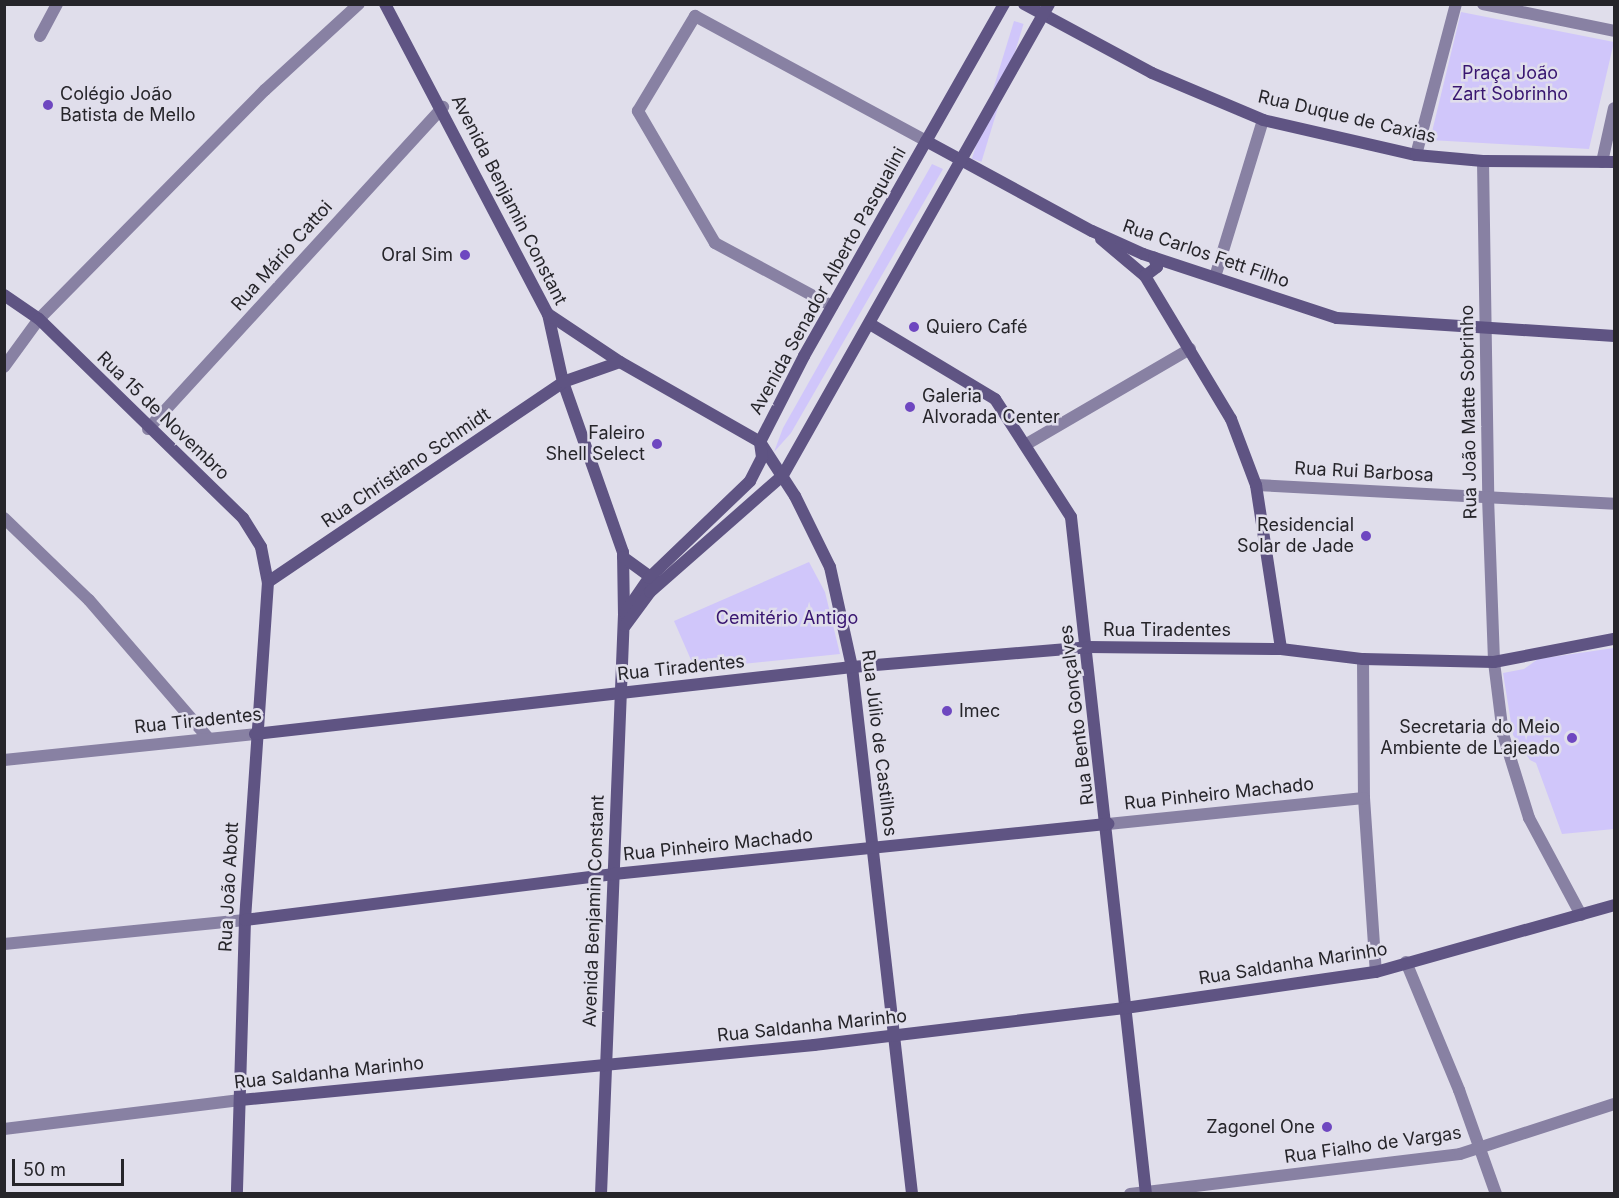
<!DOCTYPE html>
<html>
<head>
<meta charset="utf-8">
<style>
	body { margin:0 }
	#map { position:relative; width:1619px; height:1198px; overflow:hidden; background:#e0deeb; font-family:Inter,sans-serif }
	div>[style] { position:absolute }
	.green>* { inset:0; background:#d0c6fa; transform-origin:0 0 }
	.street>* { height:12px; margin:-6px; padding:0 6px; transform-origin:6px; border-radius:6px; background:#8881a3 }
	.secondary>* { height:12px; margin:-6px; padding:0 6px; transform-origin:6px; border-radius:6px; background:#5f5483 }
	.dots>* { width:16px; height:16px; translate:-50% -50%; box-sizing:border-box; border:3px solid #e0deeb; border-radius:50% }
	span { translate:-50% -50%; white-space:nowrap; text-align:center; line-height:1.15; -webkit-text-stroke:5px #e0deeb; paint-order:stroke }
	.park-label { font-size:18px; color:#381570 }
	.poi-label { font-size:18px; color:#26252a }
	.left { translate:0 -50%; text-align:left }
	.right { translate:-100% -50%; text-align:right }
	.street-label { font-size:18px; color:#26252a }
	.frame { position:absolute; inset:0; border:6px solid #26252a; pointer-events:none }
	.scale { position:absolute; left:12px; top:1159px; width:112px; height:27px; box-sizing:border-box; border:3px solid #26252a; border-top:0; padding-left:8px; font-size:18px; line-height:21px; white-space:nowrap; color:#26252a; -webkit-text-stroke:4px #e0deeb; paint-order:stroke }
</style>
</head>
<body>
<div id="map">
	<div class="green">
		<i style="clip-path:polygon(1461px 12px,1614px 42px,1589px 149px,1430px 140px)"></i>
		<i style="left:1014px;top:21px;width:10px;height:144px;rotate:17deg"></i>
		<i style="clip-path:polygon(932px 164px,943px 169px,791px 433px,774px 452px,783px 428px)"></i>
		<i style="clip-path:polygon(809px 562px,825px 592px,840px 654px,695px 669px,674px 621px)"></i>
		<i style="clip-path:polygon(1614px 648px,1614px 829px,1562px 834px,1536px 763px,1530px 760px,1513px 735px,1503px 673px,1524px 669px,1538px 659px)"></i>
	</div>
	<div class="street">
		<i style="left:1483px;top:4px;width:134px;rotate:11.6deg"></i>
		<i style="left:40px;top:36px;width:36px;rotate:-62deg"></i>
		<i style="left:1416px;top:155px;width:156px;rotate:-75.2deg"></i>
		<i style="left:1483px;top:161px;width:336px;rotate:89.1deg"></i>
		<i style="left:1488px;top:497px;width:165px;rotate:87.9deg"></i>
		<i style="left:1494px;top:662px;width:73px;rotate:82.9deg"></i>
		<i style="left:1503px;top:734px;width:88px;rotate:72.8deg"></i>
		<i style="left:1529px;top:818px;width:110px;rotate:61.8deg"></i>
		<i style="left:1602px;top:162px;width:55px;rotate:-77.5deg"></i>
		<i style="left:1215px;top:277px;width:164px;rotate:-73deg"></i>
		<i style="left:832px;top:306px;width:133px;rotate:-151.7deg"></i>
		<i style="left:715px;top:243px;width:153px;rotate:-120.3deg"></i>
		<i style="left:638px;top:111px;width:111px;rotate:-59deg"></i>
		<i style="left:695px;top:16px;width:263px;rotate:28.4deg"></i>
		<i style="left:4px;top:367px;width:59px;rotate:-53.9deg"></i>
		<i style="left:39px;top:319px;width:322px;rotate:-45.4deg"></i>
		<i style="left:265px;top:90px;width:127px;rotate:-42.5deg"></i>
		<i style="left:148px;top:429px;width:437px;rotate:-47.5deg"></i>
		<i style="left:1025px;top:445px;width:191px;rotate:-30.2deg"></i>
		<i style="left:1256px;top:485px;width:359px;rotate:3deg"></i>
		<i style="left:4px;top:518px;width:118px;rotate:44deg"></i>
		<i style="left:89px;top:600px;width:182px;rotate:49.2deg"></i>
		<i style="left:1363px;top:659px;width:139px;rotate:89.6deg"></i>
		<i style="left:1364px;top:798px;width:174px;rotate:86.1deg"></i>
		<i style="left:4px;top:760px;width:252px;rotate:-5.9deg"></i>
		<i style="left:1108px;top:824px;width:257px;rotate:-5.8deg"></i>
		<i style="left:4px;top:944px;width:242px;rotate:-5.7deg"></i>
		<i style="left:1406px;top:962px;width:139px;rotate:67.5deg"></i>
		<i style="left:1459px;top:1090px;width:110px;rotate:70.4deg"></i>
		<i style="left:4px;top:1129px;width:238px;rotate:-7deg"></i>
		<i style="left:1130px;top:1194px;width:332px;rotate:-6.9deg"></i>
		<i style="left:1460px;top:1154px;width:162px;rotate:-18deg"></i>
	</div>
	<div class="secondary">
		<i style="left:385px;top:4px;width:350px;rotate:62.3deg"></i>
		<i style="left:548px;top:314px;width:70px;rotate:77.6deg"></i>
		<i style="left:563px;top:382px;width:180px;rotate:70.6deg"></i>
		<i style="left:623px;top:552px;width:62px;rotate:89.1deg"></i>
		<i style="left:624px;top:614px;width:580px;rotate:92.27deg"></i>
		<i style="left:1024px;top:4px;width:145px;rotate:28.3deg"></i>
		<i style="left:1152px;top:73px;width:121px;rotate:22.9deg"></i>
		<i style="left:1263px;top:120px;width:157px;rotate:12.9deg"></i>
		<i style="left:1416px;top:155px;width:67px;rotate:5.1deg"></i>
		<i style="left:1483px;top:161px;width:131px;rotate:0.4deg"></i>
		<i style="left:926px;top:141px;width:189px;rotate:28.5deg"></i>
		<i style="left:1092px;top:231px;width:56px;rotate:24.3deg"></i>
		<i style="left:1143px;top:254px;width:204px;rotate:18.3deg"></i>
		<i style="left:1337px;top:318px;width:278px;rotate:3.7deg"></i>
		<i style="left:1101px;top:239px;width:57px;rotate:40.1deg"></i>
		<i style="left:1145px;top:276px;width:167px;rotate:59deg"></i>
		<i style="left:1231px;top:419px;width:71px;rotate:69.3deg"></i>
		<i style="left:1256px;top:485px;width:166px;rotate:81.3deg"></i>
		<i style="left:1145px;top:276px;width:15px;rotate:-37deg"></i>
		<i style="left:1157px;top:267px;width:10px;rotate:-107deg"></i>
		<i style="left:4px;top:295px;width:42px;rotate:34.4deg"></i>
		<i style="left:39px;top:319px;width:285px;rotate:44.3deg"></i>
		<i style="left:243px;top:518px;width:34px;rotate:58deg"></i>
		<i style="left:261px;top:547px;width:36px;rotate:79deg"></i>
		<i style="left:268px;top:582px;width:339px;rotate:93.9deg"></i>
		<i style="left:245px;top:920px;width:274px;rotate:91.7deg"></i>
		<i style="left:548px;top:314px;width:87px;rotate:33.7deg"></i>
		<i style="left:620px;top:362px;width:161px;rotate:29.7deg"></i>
		<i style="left:760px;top:442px;width:64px;rotate:57.1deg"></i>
		<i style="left:795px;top:496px;width:79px;rotate:63.8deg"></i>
		<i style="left:830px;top:567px;width:102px;rotate:77.6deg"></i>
		<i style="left:852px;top:667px;width:530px;rotate:83.5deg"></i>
		<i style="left:870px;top:324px;width:146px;rotate:31deg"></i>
		<i style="left:995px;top:399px;width:140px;rotate:57.2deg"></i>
		<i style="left:1071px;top:517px;width:681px;rotate:83.68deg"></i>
		<i style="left:623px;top:557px;width:41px;rotate:36deg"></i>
		<i style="left:268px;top:582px;width:356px;rotate:-34.1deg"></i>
		<i style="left:563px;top:382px;width:60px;rotate:-19.3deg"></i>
		<i style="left:625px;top:613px;width:42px;rotate:-55.6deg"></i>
		<i style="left:649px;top:578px;width:140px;rotate:-43.8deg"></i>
		<i style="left:750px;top:481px;width:27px;rotate:-63deg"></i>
		<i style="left:762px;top:457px;width:15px;rotate:-98deg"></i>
		<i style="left:760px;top:442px;width:97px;rotate:-62.9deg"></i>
		<i style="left:804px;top:356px;width:405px;rotate:-60.4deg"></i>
		<i style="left:625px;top:626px;width:42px;rotate:-53.7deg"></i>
		<i style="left:650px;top:592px;width:177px;rotate:-41.3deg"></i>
		<i style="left:783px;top:475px;width:541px;rotate:-60.54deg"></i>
		<i style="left:255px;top:734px;width:601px;rotate:-6.4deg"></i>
		<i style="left:852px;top:667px;width:237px;rotate:-4.8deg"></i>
		<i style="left:1088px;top:647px;width:193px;rotate:0.6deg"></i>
		<i style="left:1281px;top:649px;width:83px;rotate:7deg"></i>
		<i style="left:1363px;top:659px;width:131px;rotate:1.3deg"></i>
		<i style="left:1494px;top:662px;width:122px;rotate:-10.9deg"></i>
		<i style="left:245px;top:920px;width:372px;rotate:-7.1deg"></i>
		<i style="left:614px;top:874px;width:497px;rotate:-5.8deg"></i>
		<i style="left:240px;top:1100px;width:577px;rotate:-5.47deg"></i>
		<i style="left:814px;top:1045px;width:313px;rotate:-6.8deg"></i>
		<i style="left:1125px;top:1008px;width:254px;rotate:-8.2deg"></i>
		<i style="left:1376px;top:972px;width:247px;rotate:-15.7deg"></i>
	</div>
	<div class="dots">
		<i style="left:48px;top:105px;background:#6e47c0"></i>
		<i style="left:465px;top:255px;background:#6e47c0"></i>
		<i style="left:914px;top:327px;background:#6e47c0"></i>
		<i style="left:910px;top:407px;background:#6e47c0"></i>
		<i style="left:657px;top:444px;background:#6e47c0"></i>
		<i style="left:1366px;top:536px;background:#6e47c0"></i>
		<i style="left:947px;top:711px;background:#6e47c0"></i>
		<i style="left:1572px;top:738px;background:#6e47c0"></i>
		<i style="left:1327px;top:1127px;background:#6e47c0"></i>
	</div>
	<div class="park-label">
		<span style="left:1510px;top:84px">Praça João<br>Zart Sobrinho</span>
		<span style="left:787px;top:618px">Cemitério Antigo</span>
	</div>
	<div class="poi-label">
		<span class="left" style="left:60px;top:105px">Colégio João<br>Batista de Mello</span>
		<span class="right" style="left:453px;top:255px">Oral Sim</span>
		<span class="left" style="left:926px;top:327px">Quiero Café</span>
		<span class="left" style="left:922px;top:407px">Galeria<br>Alvorada Center</span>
		<span class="right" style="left:645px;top:444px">Faleiro<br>Shell Select</span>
		<span class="right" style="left:1354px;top:536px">Residencial<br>Solar de Jade</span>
		<span class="left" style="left:959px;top:711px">Imec</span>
		<span class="right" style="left:1560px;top:738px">Secretaria do Meio<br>Ambiente de Lajeado</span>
		<span class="right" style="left:1315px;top:1127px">Zagonel One</span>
	</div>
	<div class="street-label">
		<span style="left:1347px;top:117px;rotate:13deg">Rua Duque de Caxias</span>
		<span style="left:509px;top:200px;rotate:63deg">Avenida Benjamin Constant</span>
		<span style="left:1206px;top:254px;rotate:19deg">Rua Carlos Fett Filho</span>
		<span style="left:282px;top:256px;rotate:-48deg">Rua Mário Cattoi</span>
		<span style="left:828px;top:281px;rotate:-61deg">Avenida Senador Alberto Pasqualini</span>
		<span style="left:1469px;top:412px;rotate:-91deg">Rua João Matte Sobrinho</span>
		<span style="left:163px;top:416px;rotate:44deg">Rua 15 de Novembro</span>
		<span style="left:406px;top:468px;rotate:-34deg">Rua Christiano Schmidt</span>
		<span style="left:1364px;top:472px;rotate:3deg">Rua Rui Barbosa</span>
		<span style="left:1167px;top:630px">Rua Tiradentes</span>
		<span style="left:681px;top:668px;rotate:-6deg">Rua Tiradentes</span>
		<span style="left:1077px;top:715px;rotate:-97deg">Rua Bento Gonçalves</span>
		<span style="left:198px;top:721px;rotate:-6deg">Rua Tiradentes</span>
		<span style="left:879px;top:743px;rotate:83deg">Rua Júlio de Castilhos</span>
		<span style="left:1219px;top:794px;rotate:-6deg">Rua Pinheiro Machado</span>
		<span style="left:718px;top:845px;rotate:-6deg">Rua Pinheiro Machado</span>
		<span style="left:229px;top:887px;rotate:-87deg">Rua João Abott</span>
		<span style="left:594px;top:911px;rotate:-88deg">Avenida Benjamin Constant</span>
		<span style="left:1293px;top:964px;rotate:-9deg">Rua Saldanha Marinho</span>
		<span style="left:812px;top:1026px;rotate:-6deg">Rua Saldanha Marinho</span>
		<span style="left:329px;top:1073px;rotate:-6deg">Rua Saldanha Marinho</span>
		<span style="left:1373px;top:1145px;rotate:-8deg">Rua Fialho de Vargas</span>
	</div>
	<div class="frame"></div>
	<div class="scale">50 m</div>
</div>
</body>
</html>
